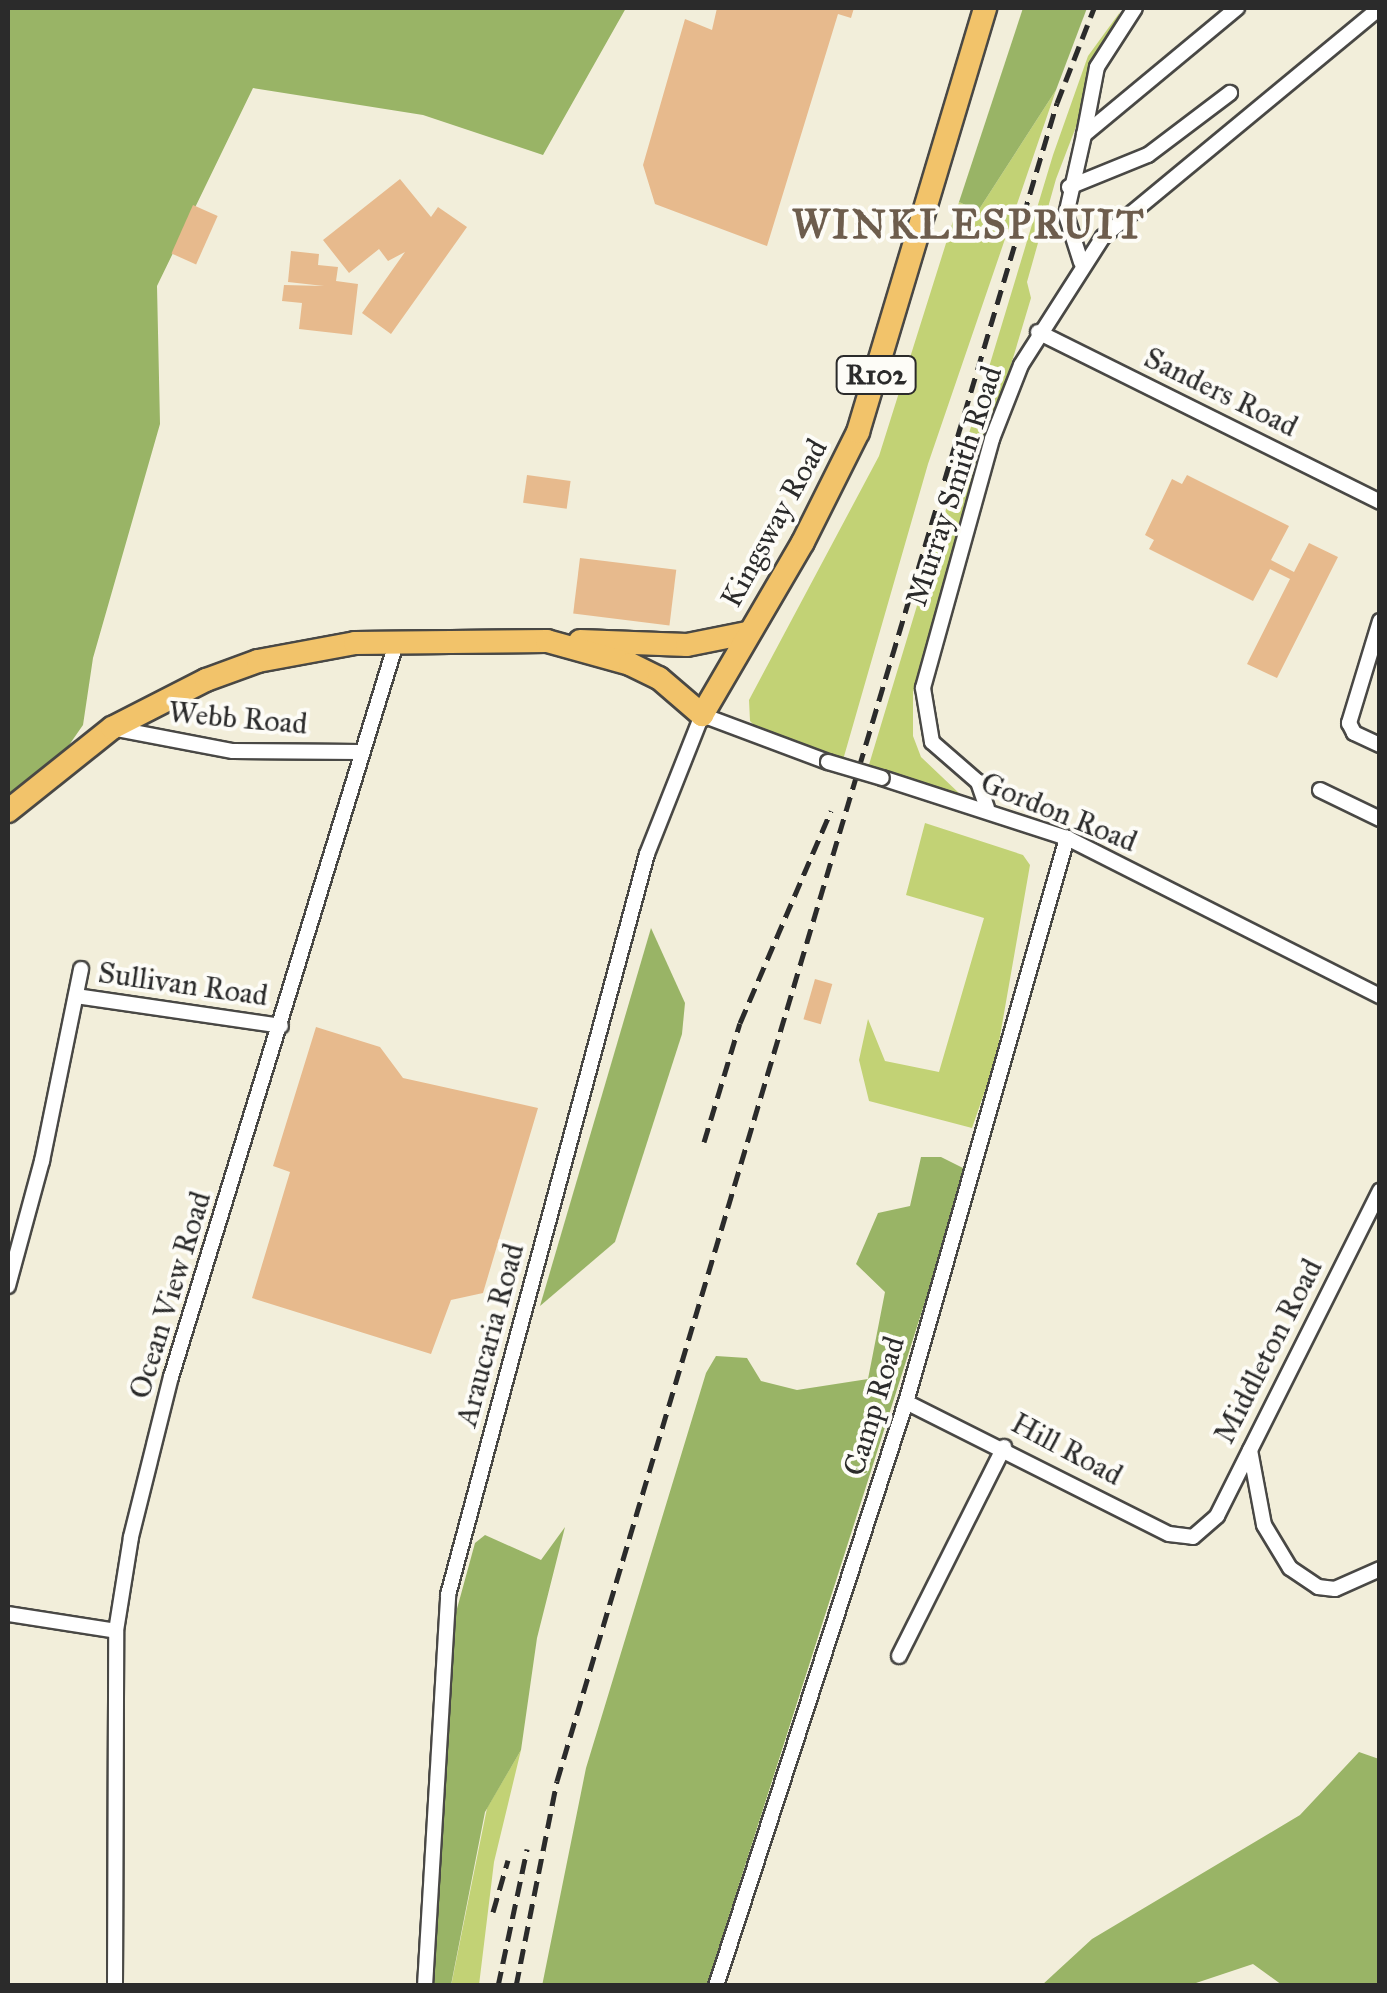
<!DOCTYPE html>
<html>
<head>
<meta charset="utf-8">
<style>
	body { margin:0 }
	#map { position:relative; width:1387px; height:1993px; overflow:hidden; background:#f2eeda; font-family:"IM FELL Great Primer",serif }
	div>[style] { position:absolute }
	.green>* { inset:0; background:#c2d275 }
	.forest>* { inset:0; background:#99b466 }
	.building>* { inset:0; background:#e7ba8d; transform-origin:0 0 }
	.roads { filter:drop-shadow(2px 0 #494845) drop-shadow(-2px 0 #494845) drop-shadow(0 2px #494845) drop-shadow(0 -2px #494845) }
	.street>* { height:14px; margin:-7px; padding:0 7px; transform-origin:7px; border-radius:7px; background:#fff }
	.primary>* { height:22px; margin:-11px; padding:0 11px; transform-origin:11px; border-radius:11px; background:#f2c36a }
	.rail>* { height:5px; margin-top:-2.5px; transform-origin:0; background:repeating-linear-gradient(90deg,#2b2b2b 0 15px,transparent 0 23px) }
	.bridges { filter:drop-shadow(2px 0 #494845) drop-shadow(-2px 0 #494845) drop-shadow(0 2px #494845) drop-shadow(0 -2px #494845) }
	.street-bridge>* { height:14px; margin:-7px; padding:0 7px; transform-origin:7px; border-radius:7px; background:#fff }
	span { translate:-50% -50%; white-space:nowrap; text-align:center; line-height:1.15; -webkit-text-stroke:8px #fdfcf7; paint-order:stroke }
	.shield-label span { padding:2px 8px; background:#fdfcf7; border:2px solid; border-radius:8px; -webkit-text-stroke-width:0 }
	.shield-label { font-size:28px; color:#2b2b2b; font-weight:700 }
	.street-label { font-size:30px; color:#2b2b2b }
	.district-label { font-size:40px; color:#6d5d4d; font-weight:700; letter-spacing:2.5px }
	.frame { position:absolute; inset:0; border:10px solid #2b2b2b; pointer-events:none }
</style>
</head>
<body>
<div id="map">
	<div class="green">
		<i style="clip-path:polygon(1120px 12px,1056px 179px,1027px 282px,1031px 298px,913px 692px,913px 736px,921px 757px,961px 795px,868px 768px,1053px 155px,1088px 56px)"></i>
		<i style="clip-path:polygon(1056px 90px,928px 464px,843px 760px,764px 735px,750px 721px,749px 700px,879px 456px,959px 202px,978px 211px)"></i>
		<i style="clip-path:polygon(925px 823px,1023px 855px,1030px 865px,996px 1059px,972px 1128px,869px 1101px,859px 1060px,868px 1019px,885px 1061px,939px 1072px,984px 918px,906px 895px)"></i>
		<i style="clip-path:polygon(521px 1750px,494px 1862px,479px 1985px,451px 1986px,487px 1808px)"></i>
	</div>
	<div class="forest">
		<i style="clip-path:polygon(8px 8px,626px 8px,543px 155px,423px 115px,253px 88px,157px 286px,160px 424px,93px 658px,83px 725px,67px 748px,8px 798px)"></i>
		<i style="clip-path:polygon(1023px 8px,1087px 8px,1056px 90px,978px 211px,959px 202px)"></i>
		<i style="clip-path:polygon(651px 928px,685px 1003px,682px 1034px,615px 1242px,540px 1306px)"></i>
		<i style="clip-path:polygon(921px 1157px,941px 1157px,967px 1170px,707px 1985px,542px 1986px,586px 1768px,706px 1373px,716px 1356px,747px 1358px,761px 1381px,797px 1390px,868px 1379px,885px 1292px,856px 1264px,878px 1213px,910px 1206px)"></i>
		<i style="clip-path:polygon(565px 1527px,537px 1638px,521px 1750px,485px 1812px,451px 1985px,432px 1986px,452px 1627px,475px 1543px,485px 1535px,541px 1560px)"></i>
		<i style="clip-path:polygon(1359px 1752px,1379px 1759px,1379px 1985px,1282px 1985px,1253px 1964px,1190px 1985px,1042px 1985px,1092px 1939px,1300px 1815px)"></i>
	</div>
	<div class="building">
		<i style="clip-path:polygon(717px 8px,854px 8px,851px 18px,838px 14px,767px 246px,655px 204px,643px 165px,685px 19px,712px 30px)"></i>
		<i style="clip-path:polygon(400px 179px,431px 217px,438px 207px,467px 227px,391px 334px,362px 313px,405px 252px,388px 261px,379px 249px,349px 273px,323px 240px)"></i>
		<i style="left:193px;top:205px;width:27px;height:53px;rotate:24deg"></i>
		<i style="clip-path:polygon(291px 251px,319px 254px,318px 265px,338px 267px,336px 281px,358px 284px,352px 335px,299px 329px,302px 303px,282px 301px,284px 285px,324px 286px,288px 282px)"></i>
		<i style="left:527px;top:475px;width:44px;height:28px;rotate:8deg"></i>
		<i style="clip-path:polygon(1187px 475px,1289px 526px,1271px 560px,1294px 572px,1309px 543px,1338px 557px,1277px 678px,1247px 664px,1290px 579px,1270px 569px,1253px 601px,1149px 549px,1154px 540px,1145px 535px,1172px 479px,1182px 484px)"></i>
		<i style="left:580px;top:558px;width:97px;height:56px;rotate:7deg"></i>
		<i style="left:815px;top:979px;width:18px;height:42px;rotate:16deg"></i>
		<i style="clip-path:polygon(316px 1027px,380px 1047px,403px 1078px,538px 1108px,483px 1293px,451px 1300px,431px 1354px,252px 1298px,290px 1172px,273px 1166px)"></i>
	</div>
	<div class="roads">
		<div class="street">
			<i style="left:1084px;top:135px;width:69px;rotate:-79.2deg"></i>
			<i style="left:1097px;top:67px;width:70px;rotate:-57.2deg"></i>
			<i style="left:1069px;top:187px;width:85px;rotate:-22.1deg"></i>
			<i style="left:1148px;top:155px;width:103px;rotate:-37.1deg"></i>
			<i style="left:1081px;top:262px;width:49px;rotate:-107.7deg"></i>
			<i style="left:1066px;top:215px;width:82px;rotate:-77.3deg"></i>
			<i style="left:1084px;top:135px;width:199px;rotate:-39.7deg"></i>
			<i style="left:1038px;top:332px;width:382px;rotate:26.4deg"></i>
			<i style="left:1380px;top:621px;width:107px;rotate:106.9deg"></i>
			<i style="left:1349px;top:723px;width:11px;rotate:63deg"></i>
			<i style="left:1354px;top:733px;width:29px;rotate:25deg"></i>
			<i style="left:112px;top:728px;width:123px;rotate:10.8deg"></i>
			<i style="left:233px;top:751px;width:127px;rotate:0.5deg"></i>
			<i style="left:882px;top:778px;width:194px;rotate:18deg"></i>
			<i style="left:1067px;top:838px;width:351px;rotate:26.8deg"></i>
			<i style="left:1320px;top:790px;width:67px;rotate:25.8deg"></i>
			<i style="left:987px;top:808px;width:28px;rotate:-109deg"></i>
			<i style="left:978px;top:782px;width:61px;rotate:-139deg"></i>
			<i style="left:932px;top:742px;width:55px;rotate:-99.5deg"></i>
			<i style="left:923px;top:688px;width:258px;rotate:-74.5deg"></i>
			<i style="left:992px;top:439px;width:79px;rotate:-68.6deg"></i>
			<i style="left:1021px;top:365px;width:152px;rotate:-57.4deg"></i>
			<i style="left:1103px;top:237px;width:359px;rotate:-39.6deg"></i>
			<i style="left:76px;top:996px;width:207px;rotate:8.3deg"></i>
			<i style="left:8px;top:1286px;width:130px;rotate:-74.8deg"></i>
			<i style="left:42px;top:1161px;width:196px;rotate:-78.5deg"></i>
			<i style="left:906px;top:1402px;width:294px;rotate:26.7deg"></i>
			<i style="left:1169px;top:1534px;width:24px;rotate:7deg"></i>
			<i style="left:1193px;top:1537px;width:32px;rotate:-41deg"></i>
			<i style="left:1217px;top:1516px;width:364px;rotate:-63.4deg"></i>
			<i style="left:1250px;top:1450px;width:76px;rotate:79.4deg"></i>
			<i style="left:1264px;top:1525px;width:50px;rotate:58.8deg"></i>
			<i style="left:1290px;top:1568px;width:34px;rotate:34deg"></i>
			<i style="left:1318px;top:1587px;width:17px;rotate:7deg"></i>
			<i style="left:1335px;top:1589px;width:49px;rotate:-24deg"></i>
			<i style="left:8px;top:1614px;width:109px;rotate:8.9deg"></i>
			<i style="left:899px;top:1656px;width:234px;rotate:-63.3deg"></i>
			<i style="left:115px;top:1986px;width:355px;rotate:-89.8deg"></i>
			<i style="left:116px;top:1631px;width:95px;rotate:-80.9deg"></i>
			<i style="left:131px;top:1537px;width:165px;rotate:-76deg"></i>
			<i style="left:171px;top:1377px;width:771px;rotate:-72.95deg"></i>
			<i style="left:425px;top:1986px;width:392px;rotate:-86.6deg"></i>
			<i style="left:448px;top:1595px;width:767px;rotate:-74.97deg"></i>
			<i style="left:647px;top:854px;width:149px;rotate:-68.4deg"></i>
			<i style="left:702px;top:715px;width:134px;rotate:20.5deg"></i>
			<i style="left:716px;top:1986px;width:614px;rotate:-71.98deg"></i>
			<i style="left:906px;top:1402px;width:587px;rotate:-74.07deg"></i>
		</div>
		<div class="primary">
			<i style="left:580px;top:641px;width:107px;rotate:2.1deg"></i>
			<i style="left:687px;top:645px;width:61px;rotate:-11.3deg"></i>
			<i style="left:8px;top:811px;width:133px;rotate:-38.6deg"></i>
			<i style="left:112px;top:728px;width:106px;rotate:-27.1deg"></i>
			<i style="left:206px;top:680px;width:55px;rotate:-20.1deg"></i>
			<i style="left:258px;top:661px;width:99px;rotate:-10.5deg"></i>
			<i style="left:355px;top:643px;width:192px;rotate:-0.6deg"></i>
			<i style="left:547px;top:641px;width:86px;rotate:15.5deg"></i>
			<i style="left:630px;top:664px;width:32px;rotate:26deg"></i>
			<i style="left:659px;top:678px;width:57px;rotate:40.7deg"></i>
			<i style="left:702px;top:715px;width:200px;rotate:-59.7deg"></i>
			<i style="left:803px;top:542px;width:123px;rotate:-63.4deg"></i>
			<i style="left:858px;top:432px;width:443px;rotate:-73.3deg"></i>
		</div>
	</div>
	<div class="rail">
		<i style="left:704px;top:1142px;width:124px;rotate:-73.2deg"></i>
		<i style="left:740px;top:1023px;width:231px;rotate:-66.8deg"></i>
		<i style="left:493px;top:1912px;width:54px;rotate:-73.9deg"></i>
		<i style="left:498px;top:1986px;width:140px;rotate:-78deg"></i>
		<i style="left:516px;top:1986px;width:209px;rotate:-78.7deg"></i>
		<i style="left:557px;top:1781px;width:1751px;rotate:-73.41deg"></i>
		<i style="left:1057px;top:103px;width:102px;rotate:-68.7deg"></i>
	</div>
	<div class="bridges">
		<div class="street-bridge">
			<i style="left:828px;top:762px;width:56px;rotate:16.5deg"></i>
		</div>
	</div>
	<div class="shield-label">
		<span style="left:876px;top:375px">R102</span>
	</div>
	<div class="street-label">
		<span style="left:1221px;top:392px;rotate:26deg">Sanders Road</span>
		<span style="left:954px;top:486px;rotate:-72deg">Murray Smith Road</span>
		<span style="left:774px;top:523px;rotate:-61deg">Kingsway Road</span>
		<span style="left:238px;top:718px;rotate:5deg">Webb Road</span>
		<span style="left:1059px;top:812px;rotate:22deg">Gordon Road</span>
		<span style="left:183px;top:984px;rotate:8deg">Sullivan Road</span>
		<span style="left:170px;top:1295px;rotate:-73deg">Ocean View Road</span>
		<span style="left:490px;top:1335px;rotate:-75deg">Araucaria Road</span>
		<span style="left:1268px;top:1351px;rotate:-63deg">Middleton Road</span>
		<span style="left:874px;top:1406px;rotate:-73deg">Camp Road</span>
		<span style="left:1067px;top:1449px;rotate:28deg">Hill Road</span>
	</div>
	<div class="district-label">
		<span style="left:969px;top:225px">WINKLESPRUIT</span>
	</div>
	<div class="frame"></div>
</div>
</body>
</html>
